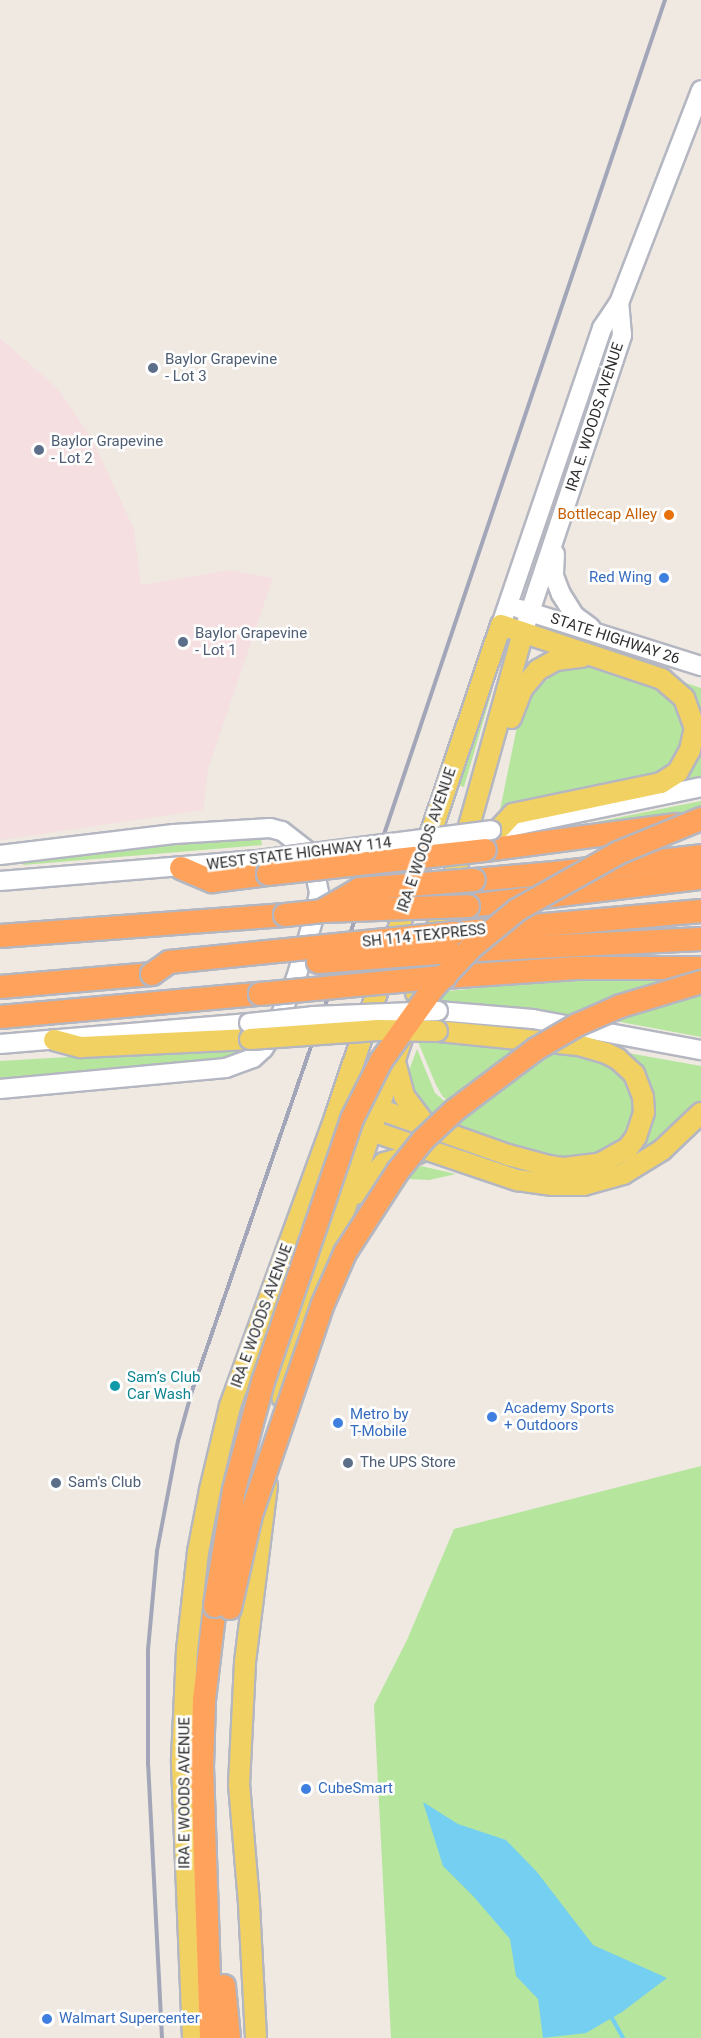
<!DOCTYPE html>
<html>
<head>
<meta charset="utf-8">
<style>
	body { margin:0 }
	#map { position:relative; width:701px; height:2038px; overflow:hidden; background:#efe9e1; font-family:Roboto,sans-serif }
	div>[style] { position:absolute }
	.medical>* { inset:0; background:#f5dfe0 }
	.green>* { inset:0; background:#b6e59e }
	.water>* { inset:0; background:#75cff0 }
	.stream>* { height:4px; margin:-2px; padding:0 2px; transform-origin:2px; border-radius:2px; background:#75cff0 }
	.roads { filter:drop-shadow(2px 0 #b4b7c1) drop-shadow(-2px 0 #b4b7c1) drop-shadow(0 2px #b4b7c1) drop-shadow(0 -2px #b4b7c1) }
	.secondary>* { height:18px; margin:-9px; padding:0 9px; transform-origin:9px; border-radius:9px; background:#fff }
	.primary>* { height:20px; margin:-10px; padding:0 10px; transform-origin:10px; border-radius:10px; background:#f2d163 }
	.motorway>* { height:22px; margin:-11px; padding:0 11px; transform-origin:11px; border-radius:11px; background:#ffa35c }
	.rail>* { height:4px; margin:-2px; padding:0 2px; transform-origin:2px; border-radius:2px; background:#a3a6b8 }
	.bridges { filter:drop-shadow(2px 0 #b4b7c1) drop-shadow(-2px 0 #b4b7c1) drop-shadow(0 2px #b4b7c1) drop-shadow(0 -2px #b4b7c1) }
	.secondary-bridge>* { height:18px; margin:-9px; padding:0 9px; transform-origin:9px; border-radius:9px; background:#fff }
	.primary-bridge>* { height:20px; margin:-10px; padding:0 10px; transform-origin:10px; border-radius:10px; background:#f2d163 }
	.motorway-bridge>* { height:22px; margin:-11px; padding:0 11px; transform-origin:11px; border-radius:11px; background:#ffa35c }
	.dots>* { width:16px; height:16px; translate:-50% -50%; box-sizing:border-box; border:3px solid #fff; border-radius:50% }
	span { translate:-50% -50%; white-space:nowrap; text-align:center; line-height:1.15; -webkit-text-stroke:5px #fff; paint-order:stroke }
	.service-label { font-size:15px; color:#4e5e75 }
	.left { translate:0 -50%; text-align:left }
	.street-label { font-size:15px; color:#2e2e2e }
	.food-label { font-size:15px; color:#c56008 }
	.right { translate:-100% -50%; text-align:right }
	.shop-label { font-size:15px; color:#366cbe }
	.culture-label { font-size:15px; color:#0d838f }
</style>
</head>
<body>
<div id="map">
	<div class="medical">
		<i style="clip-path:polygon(0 338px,57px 388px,91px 437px,134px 529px,141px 585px,229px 570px,273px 578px,208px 769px,203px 810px,0 840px)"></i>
	</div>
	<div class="green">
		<i style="clip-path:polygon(582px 664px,629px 678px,670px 696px,680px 710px,684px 725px,683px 742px,672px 765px,648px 776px,552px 800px,550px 796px,500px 810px,520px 712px,540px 682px,548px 680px,549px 670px)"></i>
		<i style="clip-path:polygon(683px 682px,701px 688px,701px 778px,679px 783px,692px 760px,681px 687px)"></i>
		<i style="clip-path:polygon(487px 691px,492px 691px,464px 787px,456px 784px)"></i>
		<i style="clip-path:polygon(701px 801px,701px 810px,662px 823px,576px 831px,576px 826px)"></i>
		<i style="clip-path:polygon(249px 836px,261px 839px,262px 845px,23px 865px,22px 858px)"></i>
		<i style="clip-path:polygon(630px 978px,681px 980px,583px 1016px,436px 1000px,440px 992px,524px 983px)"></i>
		<i style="clip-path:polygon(701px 992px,701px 1037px,615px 1021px,673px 999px)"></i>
		<i style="clip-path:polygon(416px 1037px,482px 1041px,485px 1047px,488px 1040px,527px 1046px,451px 1102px,443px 1097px,436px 1085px)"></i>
		<i style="clip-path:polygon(238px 1047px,238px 1053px,225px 1060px,0 1080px,0 1061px)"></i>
		<i style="clip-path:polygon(555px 1047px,610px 1065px,627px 1081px,634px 1103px,634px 1121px,630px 1131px,610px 1151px,591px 1157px,558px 1159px,453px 1124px,550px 1054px,549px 1051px)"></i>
		<i style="clip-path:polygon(417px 1049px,435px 1093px,448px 1104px,434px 1119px,413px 1097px,417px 1094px,408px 1073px)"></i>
		<i style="clip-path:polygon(628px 1053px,701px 1066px,701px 1105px,667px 1137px,631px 1158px,641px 1146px,651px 1127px,653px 1113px,627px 1058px)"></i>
		<i style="clip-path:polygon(421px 1166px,456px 1174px,429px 1180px,410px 1179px,405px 1175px)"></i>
		<i style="clip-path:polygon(701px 1466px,701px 2038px,391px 2038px,374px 1705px,407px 1640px,454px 1529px)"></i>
	</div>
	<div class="water">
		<i style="clip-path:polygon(423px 1802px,458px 1824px,506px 1840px,537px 1872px,593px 1945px,667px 1978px,622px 2012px,586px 2033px,543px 2038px,538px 1999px,516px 1976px,510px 1939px,474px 1897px,443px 1866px)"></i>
	</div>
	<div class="stream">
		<i style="left:612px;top:2018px;width:23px;rotate:61deg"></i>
	</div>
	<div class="roads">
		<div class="secondary">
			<i style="left:555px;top:554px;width:22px;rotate:93deg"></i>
			<i style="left:554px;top:576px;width:19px;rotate:69deg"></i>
			<i style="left:561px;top:594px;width:26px;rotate:58deg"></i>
			<i style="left:575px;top:616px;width:19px;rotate:36deg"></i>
			<i style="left:520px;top:609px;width:190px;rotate:17.5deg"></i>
			<i style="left:501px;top:625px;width:314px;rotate:-71.2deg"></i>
			<i style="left:602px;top:328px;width:30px;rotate:-56deg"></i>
			<i style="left:619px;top:303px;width:228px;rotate:-68.9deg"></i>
			<i style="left:523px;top:633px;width:314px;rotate:-71.6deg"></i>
			<i style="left:622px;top:335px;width:32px;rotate:-95deg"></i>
			<i style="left:494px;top:830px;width:211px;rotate:-11.7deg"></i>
			<i style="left:0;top:855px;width:175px;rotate:-6.9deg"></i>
			<i style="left:174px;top:834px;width:96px;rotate:-3.6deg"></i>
			<i style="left:270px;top:828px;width:12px;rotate:14deg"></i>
			<i style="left:282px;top:831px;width:31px;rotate:38deg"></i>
			<i style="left:306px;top:850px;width:16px;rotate:63deg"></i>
			<i style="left:313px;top:864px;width:30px;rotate:78deg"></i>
			<i style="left:319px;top:893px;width:25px;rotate:102deg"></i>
			<i style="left:314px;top:917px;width:64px;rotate:106.4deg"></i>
			<i style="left:296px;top:978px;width:57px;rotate:112.5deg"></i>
			<i style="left:274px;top:1031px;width:21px;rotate:121deg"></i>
			<i style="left:263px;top:1049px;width:13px;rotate:138deg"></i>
			<i style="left:253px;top:1058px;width:29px;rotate:160deg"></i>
			<i style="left:226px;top:1068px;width:227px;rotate:174.7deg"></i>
			<i style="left:0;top:881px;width:267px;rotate:-4.7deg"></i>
			<i style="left:438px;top:1011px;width:95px;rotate:4.8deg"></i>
			<i style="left:533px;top:1019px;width:171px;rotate:10.5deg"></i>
			<i style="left:0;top:1044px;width:250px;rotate:-4.8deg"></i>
		</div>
		<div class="primary">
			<i style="left:511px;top:718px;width:31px;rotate:-69deg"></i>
			<i style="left:522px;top:689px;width:25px;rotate:-50deg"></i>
			<i style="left:538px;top:670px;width:21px;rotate:-29deg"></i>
			<i style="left:556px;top:660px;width:26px;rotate:-7deg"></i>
			<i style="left:416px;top:993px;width:157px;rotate:-72.1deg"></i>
			<i style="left:464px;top:844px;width:219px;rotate:-74.4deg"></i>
			<i style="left:54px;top:1040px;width:28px;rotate:15deg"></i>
			<i style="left:81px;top:1047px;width:169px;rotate:-2.7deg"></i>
			<i style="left:395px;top:1062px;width:35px;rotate:75deg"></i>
			<i style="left:404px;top:1096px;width:36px;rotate:53deg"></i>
			<i style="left:367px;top:1105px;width:150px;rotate:19.5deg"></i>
			<i style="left:508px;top:1155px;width:42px;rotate:15deg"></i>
			<i style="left:549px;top:1166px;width:15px;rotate:8deg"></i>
			<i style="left:564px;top:1168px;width:35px;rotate:-7deg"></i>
			<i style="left:599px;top:1164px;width:33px;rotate:-29deg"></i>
			<i style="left:628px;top:1148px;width:14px;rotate:-54deg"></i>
			<i style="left:636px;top:1137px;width:26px;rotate:-72deg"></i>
			<i style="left:644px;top:1112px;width:15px;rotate:-94deg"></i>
			<i style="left:643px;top:1097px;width:25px;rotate:-111deg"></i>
			<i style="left:634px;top:1074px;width:22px;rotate:-137deg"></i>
			<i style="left:618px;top:1059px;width:13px;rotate:-153deg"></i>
			<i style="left:606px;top:1053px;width:29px;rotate:-164deg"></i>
			<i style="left:578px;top:1045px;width:142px;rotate:-174.3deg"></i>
			<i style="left:360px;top:1127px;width:166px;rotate:18.7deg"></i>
			<i style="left:517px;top:1180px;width:36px;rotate:8deg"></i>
			<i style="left:553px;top:1185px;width:31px"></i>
			<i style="left:584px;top:1185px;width:41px;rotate:-15.8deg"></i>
			<i style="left:623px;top:1174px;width:46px;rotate:-31.6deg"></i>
			<i style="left:662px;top:1150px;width:54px;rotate:-43.5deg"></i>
			<i style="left:356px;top:1194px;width:42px;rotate:-47.9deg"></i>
			<i style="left:384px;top:1163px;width:35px;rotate:-16deg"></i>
			<i style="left:282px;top:1397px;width:382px;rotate:-71.5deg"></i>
			<i style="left:193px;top:2038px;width:278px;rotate:-92.3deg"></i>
			<i style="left:182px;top:1760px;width:110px;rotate:-87.4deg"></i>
			<i style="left:187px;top:1650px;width:99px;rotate:-83.6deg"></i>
			<i style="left:198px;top:1552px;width:63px;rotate:-79deg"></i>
			<i style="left:210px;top:1490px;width:86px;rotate:-76.6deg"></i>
			<i style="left:230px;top:1406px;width:307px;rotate:-70deg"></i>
			<i style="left:335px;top:1117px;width:519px;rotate:-71.36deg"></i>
			<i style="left:501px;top:625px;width:170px;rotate:18.5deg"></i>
			<i style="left:662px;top:679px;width:29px;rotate:41deg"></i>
			<i style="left:684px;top:698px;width:32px;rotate:70deg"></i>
			<i style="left:695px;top:728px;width:23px;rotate:103deg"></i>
			<i style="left:690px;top:750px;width:25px;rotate:119deg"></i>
			<i style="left:678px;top:772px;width:20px;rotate:147deg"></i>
			<i style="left:661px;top:783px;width:151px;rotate:168.2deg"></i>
			<i style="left:513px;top:814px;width:19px;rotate:133deg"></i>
			<i style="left:256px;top:2038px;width:135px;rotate:-93deg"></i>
			<i style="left:249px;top:1903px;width:118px;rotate:-94.8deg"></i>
			<i style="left:239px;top:1785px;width:123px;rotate:-87.2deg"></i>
			<i style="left:245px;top:1662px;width:178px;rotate:-82.9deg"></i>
		</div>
		<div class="motorway">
			<i style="left:485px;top:850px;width:193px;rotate:-7.5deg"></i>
			<i style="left:181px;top:868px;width:34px;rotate:23deg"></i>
			<i style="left:212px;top:881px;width:56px;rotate:-7.1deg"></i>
			<i style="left:474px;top:880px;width:81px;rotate:-4.9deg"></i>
			<i style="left:555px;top:873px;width:147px;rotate:-6.6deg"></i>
			<i style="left:468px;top:906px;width:235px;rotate:-6.9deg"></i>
			<i style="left:455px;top:933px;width:247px;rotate:-5.1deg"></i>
			<i style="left:0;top:936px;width:286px;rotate:-4.2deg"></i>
			<i style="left:457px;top:951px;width:244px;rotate:-2.8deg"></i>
			<i style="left:445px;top:977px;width:132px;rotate:-3.9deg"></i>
			<i style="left:577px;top:968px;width:124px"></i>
			<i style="left:0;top:987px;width:153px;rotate:-4.9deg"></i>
			<i style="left:0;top:1017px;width:261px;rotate:-5.1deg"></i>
			<i style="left:224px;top:1986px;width:52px;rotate:84.5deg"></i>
			<i style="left:211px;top:2038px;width:271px;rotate:-91.9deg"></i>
			<i style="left:202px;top:1767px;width:67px;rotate:-88.3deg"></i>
			<i style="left:204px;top:1700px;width:95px;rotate:-83.3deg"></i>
		</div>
	</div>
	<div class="rail">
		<i style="left:162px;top:2038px;width:273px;rotate:-92.9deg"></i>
		<i style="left:148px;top:1765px;width:115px;rotate:-90deg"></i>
		<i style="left:148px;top:1650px;width:99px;rotate:-84.8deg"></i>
		<i style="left:157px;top:1551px;width:112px;rotate:-79.2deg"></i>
		<i style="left:178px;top:1441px;width:52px;rotate:-74.4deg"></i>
		<i style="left:192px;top:1391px;width:554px;rotate:-70.94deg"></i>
		<i style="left:373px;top:867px;width:915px;rotate:-71.39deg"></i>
	</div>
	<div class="bridges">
		<div class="secondary-bridge">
			<i style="left:266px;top:859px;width:227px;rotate:-7.3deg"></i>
			<i style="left:249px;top:1023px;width:64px;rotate:-6.2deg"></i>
			<i style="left:313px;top:1016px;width:125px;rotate:-2.3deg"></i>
		</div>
		<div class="primary-bridge">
			<i style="left:250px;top:1039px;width:128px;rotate:-4deg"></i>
			<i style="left:378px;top:1030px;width:59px;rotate:1deg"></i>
		</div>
		<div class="motorway-bridge">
			<i style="left:268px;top:874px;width:218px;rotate:-6.3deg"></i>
			<i style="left:325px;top:909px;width:39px;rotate:-30deg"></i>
			<i style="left:359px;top:889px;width:115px;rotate:-4.5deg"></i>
			<i style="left:285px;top:915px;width:36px;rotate:-6deg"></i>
			<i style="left:321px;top:911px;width:147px;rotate:-1.9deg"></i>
			<i style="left:318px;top:962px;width:132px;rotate:-4.3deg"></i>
			<i style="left:152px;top:974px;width:21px;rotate:-35deg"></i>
			<i style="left:169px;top:962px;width:287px;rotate:-5.8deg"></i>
			<i style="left:260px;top:994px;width:186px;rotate:-5.3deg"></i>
			<i style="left:215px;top:1606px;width:118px;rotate:-80.7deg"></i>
			<i style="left:234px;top:1490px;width:112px;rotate:-75deg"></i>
			<i style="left:263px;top:1382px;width:278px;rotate:-71.3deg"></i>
			<i style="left:352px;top:1119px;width:65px;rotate:-63.4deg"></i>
			<i style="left:381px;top:1061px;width:91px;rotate:-54.4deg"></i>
			<i style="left:434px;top:987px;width:55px;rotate:-46.5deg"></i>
			<i style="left:472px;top:947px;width:58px;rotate:-39.4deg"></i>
			<i style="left:517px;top:910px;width:116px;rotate:-29.4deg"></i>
			<i style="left:618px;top:853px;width:90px;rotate:-22.3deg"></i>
			<i style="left:230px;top:1608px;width:95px;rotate:-77.3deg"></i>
			<i style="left:251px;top:1515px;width:221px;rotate:-71.2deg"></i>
			<i style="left:322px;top:1306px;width:58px;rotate:-66.5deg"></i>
			<i style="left:345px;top:1253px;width:98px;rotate:-57.1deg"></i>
			<i style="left:398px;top:1171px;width:40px;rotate:-51deg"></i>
			<i style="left:423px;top:1140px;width:44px;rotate:-43.2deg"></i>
			<i style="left:455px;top:1110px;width:101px;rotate:-37deg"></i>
			<i style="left:536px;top:1049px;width:48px;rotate:-30.3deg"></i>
			<i style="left:577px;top:1025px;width:48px;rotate:-23.4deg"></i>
			<i style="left:621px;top:1006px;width:84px;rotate:-16.7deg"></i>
		</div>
	</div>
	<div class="dots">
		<i style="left:153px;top:368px;background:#5c6f8a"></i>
		<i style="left:39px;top:450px;background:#5c6f8a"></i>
		<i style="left:669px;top:515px;background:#e8710a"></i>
		<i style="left:664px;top:578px;background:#3f7fe0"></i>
		<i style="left:183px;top:642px;background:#5c6f8a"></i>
		<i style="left:115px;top:1386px;background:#0f9aa8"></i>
		<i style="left:492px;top:1417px;background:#3f7fe0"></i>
		<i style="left:338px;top:1423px;background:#3f7fe0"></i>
		<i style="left:348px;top:1463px;background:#5c6f8a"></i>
		<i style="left:56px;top:1483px;background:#5c6f8a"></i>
		<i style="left:306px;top:1789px;background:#3f7fe0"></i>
		<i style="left:47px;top:2019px;background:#3f7fe0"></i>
	</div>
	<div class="service-label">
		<span class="left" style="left:165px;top:368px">Baylor Grapevine<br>- Lot 3</span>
		<span class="left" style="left:51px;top:450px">Baylor Grapevine<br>- Lot 2</span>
		<span class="left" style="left:195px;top:642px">Baylor Grapevine<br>- Lot 1</span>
		<span class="left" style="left:360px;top:1463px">The UPS Store</span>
		<span class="left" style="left:68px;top:1483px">Sam's Club</span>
	</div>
	<div class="street-label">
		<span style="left:595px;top:417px;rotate:-72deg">IRA E. WOODS AVENUE</span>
		<span style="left:615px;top:639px;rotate:18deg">STATE HIGHWAY 26</span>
		<span style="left:427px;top:840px;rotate:-71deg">IRA E WOODS AVENUE</span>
		<span style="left:299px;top:854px;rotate:-7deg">WEST STATE HIGHWAY 114</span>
		<span style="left:424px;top:936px;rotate:-6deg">SH 114 TEXPRESS</span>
		<span style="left:262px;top:1316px;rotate:-70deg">IRA E WOODS AVENUE</span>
		<span style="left:185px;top:1793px;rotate:-90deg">IRA E WOODS AVENUE</span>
	</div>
	<div class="food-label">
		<span class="right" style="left:657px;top:515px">Bottlecap Alley</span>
	</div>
	<div class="shop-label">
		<span class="right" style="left:652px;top:578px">Red Wing</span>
		<span class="left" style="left:504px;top:1417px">Academy Sports<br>+ Outdoors</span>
		<span class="left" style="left:350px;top:1423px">Metro by<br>T-Mobile</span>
		<span class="left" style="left:318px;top:1789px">CubeSmart</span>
		<span class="left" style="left:59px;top:2019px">Walmart Supercenter</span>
	</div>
	<div class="culture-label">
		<span class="left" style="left:127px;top:1386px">Sam’s Club<br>Car Wash</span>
	</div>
</div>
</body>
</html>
